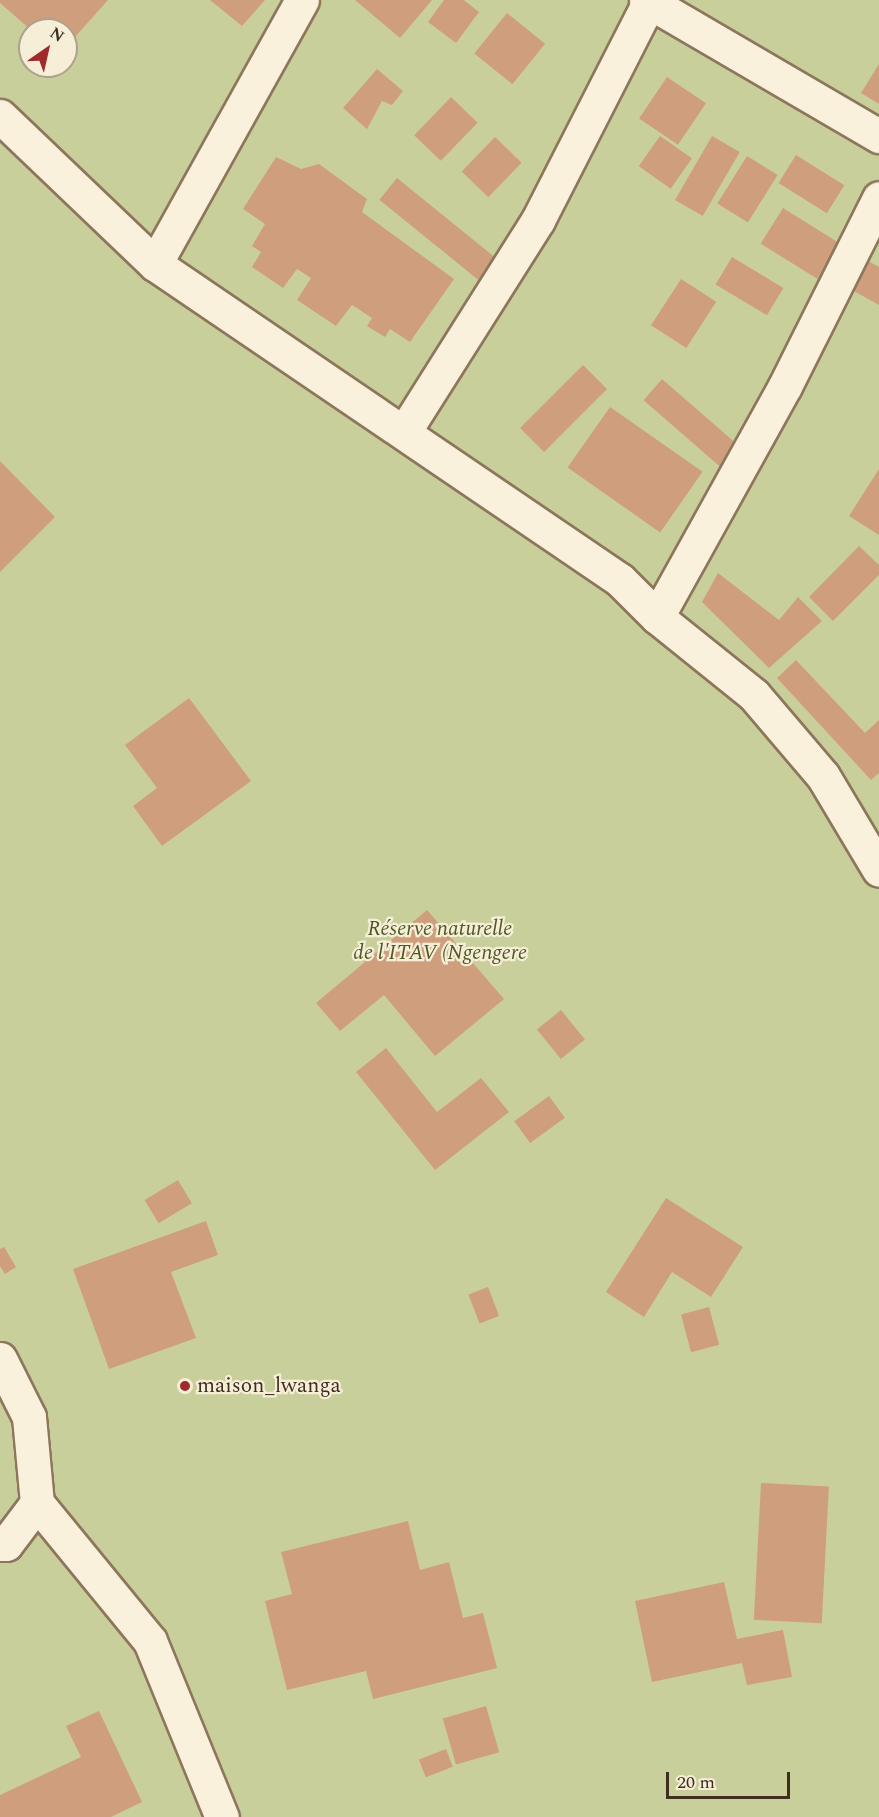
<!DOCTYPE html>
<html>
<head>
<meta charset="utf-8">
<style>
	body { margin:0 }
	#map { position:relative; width:879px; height:1817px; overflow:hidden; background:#f0e4c8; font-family:Spectral,serif }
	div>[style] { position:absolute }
	.green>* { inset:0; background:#c9cf9b }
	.building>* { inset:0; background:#cf9f7d; transform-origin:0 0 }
	.roads { filter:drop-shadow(2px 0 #8d765c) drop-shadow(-2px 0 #8d765c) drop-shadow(0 2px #8d765c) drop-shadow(0 -2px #8d765c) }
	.minor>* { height:33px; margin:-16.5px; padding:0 16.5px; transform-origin:16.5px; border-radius:16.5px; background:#faf1dc }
	.dots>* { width:16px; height:16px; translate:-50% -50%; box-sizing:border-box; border:3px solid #f7eed8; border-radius:50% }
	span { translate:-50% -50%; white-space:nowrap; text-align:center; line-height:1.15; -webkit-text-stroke:4.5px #f7eed8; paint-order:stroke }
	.park-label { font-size:21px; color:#4d5a26; font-style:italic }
	.poi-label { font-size:21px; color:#3d2e20 }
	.left { translate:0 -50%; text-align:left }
	.north { position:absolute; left:18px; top:18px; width:60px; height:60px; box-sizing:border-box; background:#f7eed8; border:2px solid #ada18e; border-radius:50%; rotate:34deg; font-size:16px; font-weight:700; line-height:24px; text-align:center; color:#3d2e20 }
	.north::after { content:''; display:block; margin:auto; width:21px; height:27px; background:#9e2a2b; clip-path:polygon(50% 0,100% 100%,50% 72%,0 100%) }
	.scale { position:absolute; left:666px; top:1772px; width:124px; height:27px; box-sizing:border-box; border:3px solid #3d2e20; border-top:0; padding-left:8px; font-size:18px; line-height:21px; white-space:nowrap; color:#3d2e20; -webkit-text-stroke:4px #f7eed8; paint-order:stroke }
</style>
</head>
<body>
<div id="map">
	<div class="green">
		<i style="clip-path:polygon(evenodd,0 0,879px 0,879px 1817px,0 1817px,0 0,30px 30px,66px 30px,66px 66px,30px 66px,30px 30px)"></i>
	</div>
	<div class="building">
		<i style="clip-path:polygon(0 0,108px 0,66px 47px,66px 30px,31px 30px,0 3px)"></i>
		<i style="clip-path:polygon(210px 0,265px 0,242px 26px)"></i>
		<i style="clip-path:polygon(355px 0,432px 0,400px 38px)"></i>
		<i style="clip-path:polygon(444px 0,464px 0,479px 12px,456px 43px,428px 22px)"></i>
		<i style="left:507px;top:13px;width:49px;height:52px;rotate:39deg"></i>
		<i style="clip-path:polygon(879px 64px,879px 104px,861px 93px)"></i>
		<i style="clip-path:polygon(377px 69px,403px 91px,392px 105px,382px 101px,367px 129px,343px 108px)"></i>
		<i style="left:667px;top:77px;width:47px;height:50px;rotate:34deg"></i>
		<i style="left:451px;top:97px;width:37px;height:53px;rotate:44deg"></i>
		<i style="left:660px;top:136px;width:39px;height:37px;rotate:35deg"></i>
		<i style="left:712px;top:136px;width:32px;height:74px;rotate:30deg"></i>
		<i style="left:495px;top:137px;width:37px;height:48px;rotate:44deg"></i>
		<i style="left:796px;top:155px;width:57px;height:33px;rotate:32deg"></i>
		<i style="left:747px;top:156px;width:36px;height:56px;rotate:32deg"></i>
		<i style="clip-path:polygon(276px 157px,301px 169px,319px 164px,367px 199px,362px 212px,454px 279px,410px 342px,390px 329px,385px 337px,367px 326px,372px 318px,352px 305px,336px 326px,297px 300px,311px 278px,297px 269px,283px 288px,252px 267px,261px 252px,252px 246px,265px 224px,243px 209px)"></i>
		<i style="left:397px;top:178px;width:127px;height:28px;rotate:39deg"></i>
		<i style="left:783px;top:208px;width:67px;height:42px;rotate:32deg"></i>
		<i style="left:732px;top:257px;width:60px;height:32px;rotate:31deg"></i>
		<i style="clip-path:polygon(868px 261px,879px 267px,879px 305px,852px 290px)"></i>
		<i style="left:681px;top:279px;width:42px;height:55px;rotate:33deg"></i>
		<i style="left:583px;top:365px;width:34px;height:89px;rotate:45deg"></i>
		<i style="left:662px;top:379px;width:101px;height:28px;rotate:41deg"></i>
		<i style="left:610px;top:407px;width:113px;height:74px;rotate:35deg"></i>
		<i style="clip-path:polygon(0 461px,55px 517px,0 572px)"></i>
		<i style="clip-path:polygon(879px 469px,879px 535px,849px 516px)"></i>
		<i style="clip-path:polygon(859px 546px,879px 565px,879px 575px,833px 621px,809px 597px)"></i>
		<i style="clip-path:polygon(718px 573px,779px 620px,798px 597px,822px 621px,769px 668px,702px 602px)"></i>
		<i style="clip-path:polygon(796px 660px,865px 733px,879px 720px,879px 773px,871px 780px,777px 678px)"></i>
		<i style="clip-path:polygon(189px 698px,251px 781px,162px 846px,133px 806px,157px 788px,125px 745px)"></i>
		<i style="clip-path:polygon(427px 910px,504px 999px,435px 1056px,384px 995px,340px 1031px,316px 1003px)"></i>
		<i style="left:561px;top:1010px;width:38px;height:31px;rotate:51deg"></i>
		<i style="clip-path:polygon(386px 1048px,437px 1112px,481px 1078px,509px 1112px,435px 1170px,356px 1072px)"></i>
		<i style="left:549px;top:1096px;width:27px;height:43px;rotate:54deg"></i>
		<i style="left:178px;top:1180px;width:27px;height:39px;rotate:59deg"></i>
		<i style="clip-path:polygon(666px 1198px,743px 1247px,711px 1297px,672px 1272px,644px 1317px,606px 1292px)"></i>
		<i style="clip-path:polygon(206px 1221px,218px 1255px,171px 1272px,196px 1338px,109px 1369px,73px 1269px)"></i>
		<i style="clip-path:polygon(4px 1247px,16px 1267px,5px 1274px,0 1266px,0 1249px)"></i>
		<i style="left:488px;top:1287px;width:31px;height:21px;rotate:69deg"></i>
		<i style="left:709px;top:1307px;width:39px;height:29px;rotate:75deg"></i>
		<i style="left:761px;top:1483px;width:68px;height:137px;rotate:3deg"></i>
		<i style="clip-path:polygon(408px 1521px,420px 1570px,449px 1562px,463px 1618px,483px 1613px,497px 1668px,373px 1699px,366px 1671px,287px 1690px,265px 1601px,292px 1594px,281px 1552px)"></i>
		<i style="clip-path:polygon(724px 1582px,737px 1639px,783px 1630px,792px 1677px,747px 1685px,742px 1663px,652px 1682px,635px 1601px)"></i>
		<i style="left:486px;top:1706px;width:48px;height:45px;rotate:74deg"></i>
		<i style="clip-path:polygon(99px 1711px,142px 1802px,111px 1817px,0 1817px,0 1795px,81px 1757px,66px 1726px)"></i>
		<i style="left:446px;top:1749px;width:19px;height:29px;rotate:69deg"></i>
	</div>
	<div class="roads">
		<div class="minor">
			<i style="left:646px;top:0;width:270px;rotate:30.3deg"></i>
			<i style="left:0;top:116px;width:214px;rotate:43.7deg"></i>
			<i style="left:155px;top:264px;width:562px;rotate:34.2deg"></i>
			<i style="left:620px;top:580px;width:52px;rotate:45deg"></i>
			<i style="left:657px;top:617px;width:124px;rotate:38.8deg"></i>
			<i style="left:754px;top:695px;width:106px;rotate:49.6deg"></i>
			<i style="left:823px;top:776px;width:109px;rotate:59.2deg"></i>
			<i style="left:155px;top:264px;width:302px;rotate:-60.9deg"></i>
			<i style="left:404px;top:432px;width:251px;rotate:-57.7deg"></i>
			<i style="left:538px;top:220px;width:247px;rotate:-63deg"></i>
			<i style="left:657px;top:617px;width:264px;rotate:-61deg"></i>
			<i style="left:785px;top:386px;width:210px;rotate:-63.4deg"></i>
			<i style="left:0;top:1359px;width:65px;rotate:63.4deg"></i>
			<i style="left:29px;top:1417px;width:86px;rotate:84.7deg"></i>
			<i style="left:37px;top:1503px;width:51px;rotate:127.1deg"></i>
			<i style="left:6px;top:1544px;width:6px;rotate:180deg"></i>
			<i style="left:37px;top:1503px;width:178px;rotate:50.7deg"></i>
			<i style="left:150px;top:1641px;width:190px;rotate:67.8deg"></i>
		</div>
	</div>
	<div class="dots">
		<i style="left:185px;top:1386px;background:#9e2a2b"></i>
	</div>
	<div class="park-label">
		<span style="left:440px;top:941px">Réserve naturelle<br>de l'ITAV (Ngengere</span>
	</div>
	<div class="poi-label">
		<span class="left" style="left:197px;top:1386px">maison_lwanga</span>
	</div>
	<div class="north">N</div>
	<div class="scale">20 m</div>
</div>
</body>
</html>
